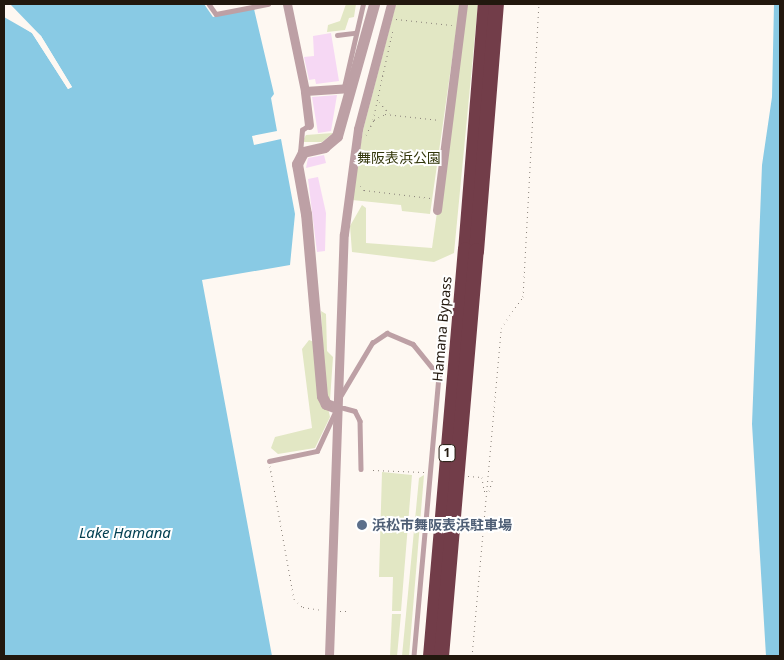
<!DOCTYPE html>
<html>
<head>
<meta charset="utf-8">
<style>
	body { margin:0 }
	#map { position:relative; width:784px; height:660px; overflow:hidden; background:#fef8f2; font-family:"Noto Sans","Noto Sans JP",sans-serif }
	div>[style] { position:absolute }
	.green>* { inset:0; background:#e2e7c4 }
	.water>* { inset:0; background:#89cae4 }
	.pier>* { inset:0; background:#fef8f2 }
	.building>* { inset:0; background:#f6d8f4 }
	.path>* { height:1px; margin-top:-0.5px; transform-origin:0; background:repeating-linear-gradient(90deg,#8a827a 0 1px,transparent 0 5px) }
	.service>* { height:4.5px; margin:-2.25px; padding:0 2.25px; transform-origin:2.25px; border-radius:2.25px; background:#bda0a5 }
	.minor>* { height:9px; margin:-4.5px; padding:0 4.5px; transform-origin:4.5px; border-radius:4.5px; background:#bda0a5 }
	.tertiary>* { height:11px; margin:-5.5px; padding:0 5.5px; transform-origin:5.5px; border-radius:5.5px; background:#bda0a5 }
	.motorway>* { height:15px; margin:-7.5px; padding:0 7.5px; transform-origin:7.5px; border-radius:7.5px; background:#723d49 }
	.motorway-bridge>* { height:15px; margin:-7.5px; padding:0 7.5px; transform-origin:7.5px; border-radius:7.5px; background:#723d49 }
	.dots>* { width:14px; height:14px; translate:-50% -50%; box-sizing:border-box; border:2px solid #fff; border-radius:50% }
	span { translate:-50% -50%; white-space:nowrap; text-align:center; line-height:1.15; -webkit-text-stroke:4px #fff; paint-order:stroke }
	.shield-label span { padding:1px 4px; background:#fff; border:1px solid; border-radius:4px; -webkit-text-stroke-width:0 }
	.shield-label { font-size:12px; color:#22180e; font-weight:700 }
	.park-label { font-size:14px; color:#32360a }
	.street-label { font-size:14px; color:#22180e }
	.service-label { font-size:14px; color:#4e5e75; font-weight:700 }
	.left { translate:0 -50%; text-align:left }
	.water-label { font-size:15px; color:#044052; font-style:italic }
	.frame { position:absolute; inset:0; border:5px solid #22180e; pointer-events:none }
</style>
</head>
<body>
<div id="map">
	<div class="green">
		<i style="clip-path:polygon(346px 4px,356px 4px,354px 17px,349px 18px,345px 30px,327px 32px,328px 25px,340px 21px)"></i>
		<i style="clip-path:polygon(396px 4px,460px 4px,430px 214px,402px 211px,401px 205px,352px 200px,363px 130px)"></i>
		<i style="clip-path:polygon(466px 4px,478px 4px,454px 253px,434px 262px,352px 252px,350px 226px,362px 205px,366px 208px,366px 243px,432px 248px)"></i>
		<i style="clip-path:polygon(333px 133px,322px 142px,302px 142px,306px 135px)"></i>
		<i style="clip-path:polygon(321px 311px,326px 314px,327px 351px,333px 357px,330px 400px,326px 395px)"></i>
		<i style="clip-path:polygon(309px 340px,314px 342px,330px 417px,315px 448px,278px 454px,271px 448px,275px 437px,312px 428px,302px 349px)"></i>
		<i style="clip-path:polygon(382px 472px,412px 475px,401px 611px,392px 611px,393px 577px,379px 577px)"></i>
		<i style="clip-path:polygon(424px 475px,409px 656px,402px 656px,419px 478px)"></i>
		<i style="clip-path:polygon(392px 614px,401px 614px,397px 656px,390px 656px)"></i>
	</div>
	<div class="water">
		<i style="clip-path:polygon(10px 4px,204px 4px,213px 17px,254px 9px,274px 94px,271px 98px,277px 131px,252px 136px,254px 145px,281px 139px,295px 214px,290px 265px,202px 280px,272px 656px,4px 656px,4px 17px,32px 33px,68px 89px,72px 87px,41px 36px)"></i>
		<i style="clip-path:polygon(774px 4px,780px 4px,780px 656px,766px 656px,752px 424px,762px 165px,772px 97px)"></i>
	</div>
	<div class="pier">
		<i style="clip-path:polygon(4px 15px,33px 31px,22px 20px,41px 36px,72px 87px,68px 89px,32px 33px)"></i>
	</div>
	<div class="building">
		<i style="clip-path:polygon(331px 33px,339px 81px,316px 84px,315px 79px,309px 80px,304px 57px,314px 56px,313px 36px)"></i>
		<i style="clip-path:polygon(337px 95px,331px 131px,318px 133px,312px 97px)"></i>
		<i style="clip-path:polygon(324px 155px,326px 163px,306px 168px,308px 158px)"></i>
		<i style="clip-path:polygon(318px 177px,326px 213px,325px 251px,317px 252px,308px 179px)"></i>
	</div>
	<div class="path">
		<i style="left:396px;top:19px;width:56px;rotate:6.1deg"></i>
		<i style="left:379px;top:102px;width:15px;rotate:48deg"></i>
		<i style="left:373px;top:120px;width:93px;rotate:-77.6deg"></i>
		<i style="left:366px;top:135px;width:17px;rotate:-62deg"></i>
		<i style="left:374px;top:120px;width:13px;rotate:-29deg"></i>
		<i style="left:385px;top:114px;width:55px;rotate:6.2deg"></i>
		<i style="left:360px;top:186px;width:6px;rotate:45deg"></i>
		<i style="left:364px;top:190px;width:67px;rotate:6.8deg"></i>
		<i style="left:270px;top:466px;width:135px;rotate:79.8deg"></i>
		<i style="left:294px;top:599px;width:12px;rotate:42deg"></i>
		<i style="left:303px;top:607px;width:20px;rotate:9deg"></i>
		<i style="left:373px;top:470px;width:51px;rotate:2.2deg"></i>
		<i style="left:468px;top:476px;width:14px;rotate:4deg"></i>
		<i style="left:482px;top:477px;width:14px;rotate:82deg"></i>
		<i style="left:484px;top:491px;width:5px"></i>
		<i style="left:489px;top:491px;width:14px;rotate:-73deg"></i>
		<i style="left:340px;top:611px;width:9px"></i>
		<i style="left:472px;top:656px;width:329px;rotate:-84.9deg"></i>
		<i style="left:501px;top:328px;width:38px;rotate:-55deg"></i>
		<i style="left:523px;top:297px;width:293px;rotate:-86.9deg"></i>
	</div>
	<div class="service">
		<i style="left:209px;top:4px;width:12px;rotate:55deg"></i>
		<i style="left:216px;top:14px;width:53px;rotate:-10.9deg"></i>
		<i style="left:337px;top:35px;width:17px;rotate:-7deg"></i>
		<i style="left:344px;top:87px;width:85px;rotate:-77.1deg"></i>
		<i style="left:300px;top:153px;width:23px;rotate:-85deg"></i>
		<i style="left:302px;top:130px;width:9px;rotate:-36deg"></i>
		<i style="left:341px;top:395px;width:61px;rotate:-59.2deg"></i>
		<i style="left:372px;top:343px;width:18px;rotate:-34deg"></i>
		<i style="left:387px;top:333px;width:28px;rotate:23deg"></i>
		<i style="left:413px;top:344px;width:41px;rotate:50.9deg"></i>
		<i style="left:439px;top:376px;width:281px;rotate:95.1deg"></i>
		<i style="left:269px;top:461px;width:49px;rotate:-11.8deg"></i>
		<i style="left:317px;top:451px;width:47px;rotate:-65.1deg"></i>
		<i style="left:337px;top:408px;width:7px"></i>
		<i style="left:344px;top:408px;width:11px;rotate:15deg"></i>
		<i style="left:355px;top:411px;width:11px;rotate:63deg"></i>
		<i style="left:360px;top:421px;width:48px;rotate:88.8deg"></i>
	</div>
	<div class="minor">
		<i style="left:287px;top:4px;width:89px;rotate:78.3deg"></i>
		<i style="left:309px;top:125px;width:34px;rotate:-97deg"></i>
		<i style="left:305px;top:91px;width:46px;rotate:-3.7deg"></i>
		<i style="left:437px;top:210px;width:208px;rotate:-82.8deg"></i>
		<i style="left:329px;top:656px;width:422px;rotate:-88deg"></i>
		<i style="left:344px;top:234px;width:106px;rotate:-82.4deg"></i>
		<i style="left:358px;top:129px;width:129px;rotate:-75.2deg"></i>
	</div>
	<div class="tertiary">
		<i style="left:337px;top:408px;width:12px;rotate:-160deg"></i>
		<i style="left:326px;top:404px;width:9px;rotate:-117deg"></i>
		<i style="left:322px;top:396px;width:183px;rotate:-95deg"></i>
		<i style="left:306px;top:214px;width:51px;rotate:-100.2deg"></i>
		<i style="left:297px;top:164px;width:13px;rotate:-63deg"></i>
		<i style="left:303px;top:152px;width:22px;rotate:-13deg"></i>
		<i style="left:324px;top:147px;width:17px;rotate:-40deg"></i>
		<i style="left:337px;top:136px;width:137px;rotate:-74.3deg"></i>
	</div>
	<div class="motorway">
		<i style="left:465px;top:250px;width:247px;rotate:-85.4deg"></i>
		<i style="left:476px;top:251px;width:248px;rotate:-85.4deg"></i>
	</div>
	<div class="motorway-bridge">
		<i style="left:430px;top:656px;width:408px;rotate:-85.1deg"></i>
		<i style="left:441px;top:656px;width:407px;rotate:-85.1deg"></i>
	</div>
	<div class="dots">
		<i style="left:362px;top:525px;background:#5c6f8a"></i>
	</div>
	<div class="shield-label">
		<span style="left:447px;top:453px">1</span>
	</div>
	<div class="park-label">
		<span style="left:399px;top:158px">舞阪表浜公園</span>
	</div>
	<div class="street-label">
		<span style="left:442px;top:329px;rotate:-85deg">Hamana Bypass</span>
	</div>
	<div class="service-label">
		<span class="left" style="left:372px;top:525px">浜松市舞阪表浜駐車場</span>
	</div>
	<div class="water-label">
		<span style="left:125px;top:533px">Lake Hamana</span>
	</div>
	<div class="frame"></div>
</div>
</body>
</html>
